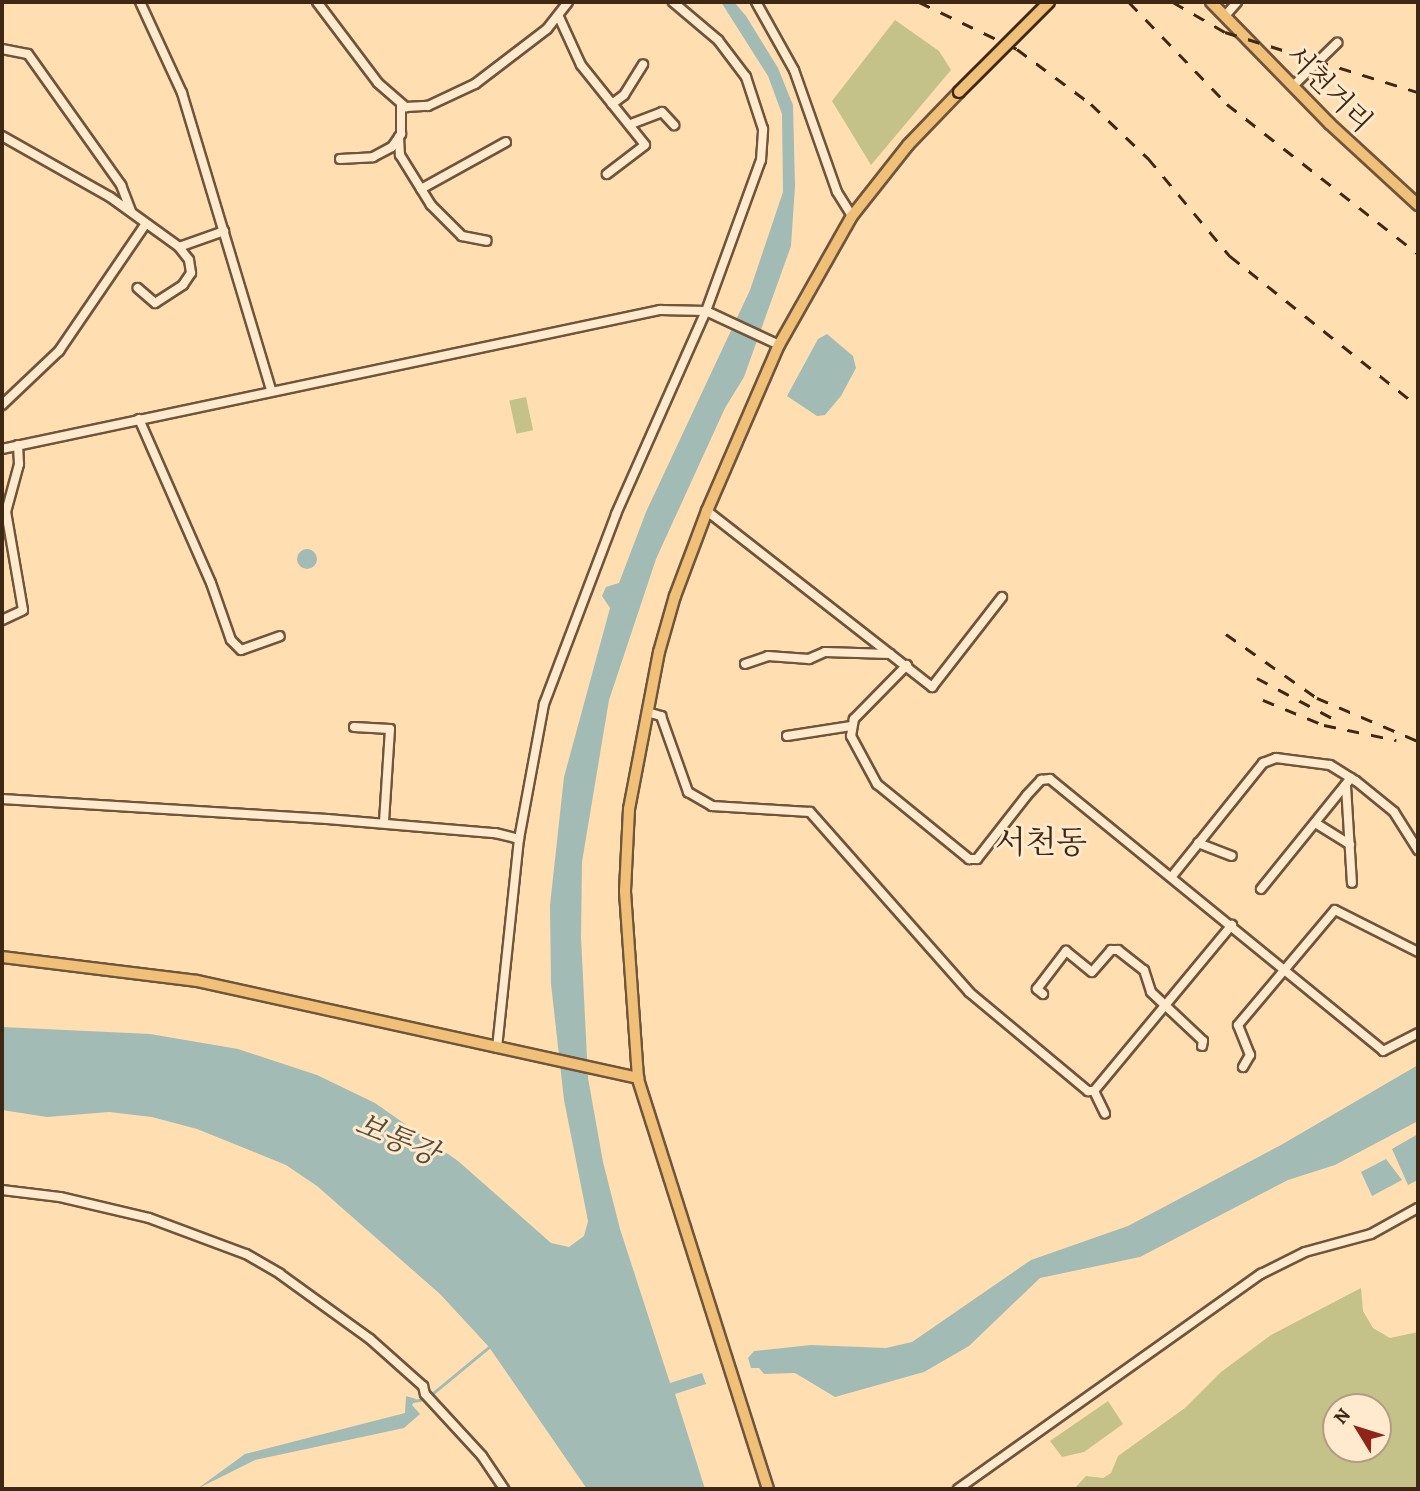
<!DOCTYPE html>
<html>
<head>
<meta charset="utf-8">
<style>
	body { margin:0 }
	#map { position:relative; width:1420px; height:1491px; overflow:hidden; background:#ffdfb2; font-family:Alegreya,"Noto Serif KR",serif }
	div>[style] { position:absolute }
	.green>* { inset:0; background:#c4c189; transform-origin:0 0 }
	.water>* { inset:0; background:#a2bbb4 }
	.round { border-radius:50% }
	.stream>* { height:2.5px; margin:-1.25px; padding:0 1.25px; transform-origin:1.25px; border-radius:1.25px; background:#a2bbb4 }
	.roads { filter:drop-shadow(2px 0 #6e553b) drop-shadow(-2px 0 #6e553b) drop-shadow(0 2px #6e553b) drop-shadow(0 -2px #6e553b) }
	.minor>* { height:8px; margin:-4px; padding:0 4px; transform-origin:4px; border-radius:4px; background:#ffeacd }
	.major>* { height:10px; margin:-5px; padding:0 5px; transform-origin:5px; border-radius:5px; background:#f0c079 }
	.rail>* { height:2.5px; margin-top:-1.25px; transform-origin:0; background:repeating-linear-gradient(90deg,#3e2713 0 12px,transparent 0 24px) }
	.bridges { filter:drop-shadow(2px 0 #3e2713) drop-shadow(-2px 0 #3e2713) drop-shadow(0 2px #3e2713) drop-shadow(0 -2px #3e2713) }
	.major-bridge>* { height:10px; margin:-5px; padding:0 5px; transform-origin:5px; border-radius:5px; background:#f0c079 }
	span { translate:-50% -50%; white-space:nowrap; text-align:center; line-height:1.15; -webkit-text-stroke:6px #ffeacd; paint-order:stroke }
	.street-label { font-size:28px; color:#3e2713 }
	.water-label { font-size:30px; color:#574c3b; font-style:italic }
	.quarter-label { font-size:32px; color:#3e2713 }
	.frame { position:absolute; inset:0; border:4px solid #3e2713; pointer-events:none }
	.north { position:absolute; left:1322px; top:1393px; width:70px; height:70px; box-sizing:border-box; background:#ffeacd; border:2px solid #b29c83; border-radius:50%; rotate:308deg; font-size:19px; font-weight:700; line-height:28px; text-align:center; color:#3e2713 }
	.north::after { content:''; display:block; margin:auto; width:24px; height:32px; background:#8f2418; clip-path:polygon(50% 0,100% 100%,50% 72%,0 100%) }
</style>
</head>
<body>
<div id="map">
	<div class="green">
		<i style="clip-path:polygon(895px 20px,939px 51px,951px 70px,871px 165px,832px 101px)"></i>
		<i style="left:526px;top:397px;width:34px;height:17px;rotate:78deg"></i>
		<i style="clip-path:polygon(evenodd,1361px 1288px,1363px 1311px,1373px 1328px,1390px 1338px,1418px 1332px,1418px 1489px,1074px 1489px,1086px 1476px,1103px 1478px,1111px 1473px,1118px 1456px,1185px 1408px,1221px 1372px,1271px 1335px,1361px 1288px,1378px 1407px,1378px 1449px,1336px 1449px,1336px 1407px,1378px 1407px)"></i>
		<i style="clip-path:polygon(1108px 1401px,1123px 1424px,1084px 1452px,1062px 1457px,1050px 1441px)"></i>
	</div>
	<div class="water">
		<i style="clip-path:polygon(721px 2px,734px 2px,746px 16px,778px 68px,793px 105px,795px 186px,791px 246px,744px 377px,725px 408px,656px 559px,609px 700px,582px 862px,581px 937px,588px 1078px,603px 1162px,620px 1229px,670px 1383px,702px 1373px,706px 1384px,675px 1394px,705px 1489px,587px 1489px,489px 1347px,440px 1294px,317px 1186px,286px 1165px,197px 1129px,152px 1117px,109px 1112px,47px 1117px,2px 1110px,2px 1027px,150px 1034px,238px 1049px,317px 1075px,375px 1103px,458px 1161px,551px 1243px,569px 1247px,584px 1236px,588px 1221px,564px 1100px,551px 984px,550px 905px,564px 777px,610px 608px,602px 596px,606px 587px,619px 583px,646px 512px,750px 290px,783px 192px,782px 114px,768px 76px)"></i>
		<i style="clip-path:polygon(827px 334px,853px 356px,856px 368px,841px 396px,825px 415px,817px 416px,787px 396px,818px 339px)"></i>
		<i class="round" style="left:297px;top:549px;width:20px;height:20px"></i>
		<i style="clip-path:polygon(1418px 1065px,1418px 1121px,1335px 1165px,1288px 1180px,1140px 1257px,1040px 1278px,969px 1346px,924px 1372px,835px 1397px,795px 1373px,764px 1374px,759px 1368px,751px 1368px,748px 1358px,754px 1351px,811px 1345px,886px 1348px,912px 1342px,1031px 1260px,1128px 1226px,1281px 1145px)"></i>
		<i style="clip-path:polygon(1418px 1134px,1418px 1180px,1408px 1185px,1392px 1149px)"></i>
		<i style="clip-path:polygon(1386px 1159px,1402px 1180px,1372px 1196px,1361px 1172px)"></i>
		<i style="clip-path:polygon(406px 1396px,416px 1399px,412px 1405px,420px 1414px,404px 1428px,255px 1460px,197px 1489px,245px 1454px,405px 1413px)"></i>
	</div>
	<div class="stream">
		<i style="left:413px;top:1401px;width:13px;rotate:-9deg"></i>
		<i style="left:426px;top:1399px;width:82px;rotate:-39.5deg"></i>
	</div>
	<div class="roads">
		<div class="minor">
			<i style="left:140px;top:2px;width:100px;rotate:65.2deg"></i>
			<i style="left:182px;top:93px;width:310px;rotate:73.3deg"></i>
			<i style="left:317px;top:2px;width:101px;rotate:53deg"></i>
			<i style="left:378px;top:83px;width:37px;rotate:41deg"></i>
			<i style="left:406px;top:107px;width:22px;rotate:-3deg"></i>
			<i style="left:428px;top:106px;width:52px;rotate:-25.1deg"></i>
			<i style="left:475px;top:84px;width:91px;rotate:-37.4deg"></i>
			<i style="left:547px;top:29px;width:34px;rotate:-52deg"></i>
			<i style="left:756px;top:2px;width:78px;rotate:60.8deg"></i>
			<i style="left:794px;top:70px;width:129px;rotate:70.6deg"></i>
			<i style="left:837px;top:192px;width:28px;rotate:58deg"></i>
			<i style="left:1225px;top:16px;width:18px;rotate:-49deg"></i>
			<i style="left:559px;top:17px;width:53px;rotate:65.4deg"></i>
			<i style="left:581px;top:65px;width:102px;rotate:51.3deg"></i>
			<i style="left:645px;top:145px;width:48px;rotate:142.7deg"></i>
			<i style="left:2px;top:49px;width:26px;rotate:11deg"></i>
			<i style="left:28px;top:54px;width:161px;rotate:54.6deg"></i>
			<i style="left:121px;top:185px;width:28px;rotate:69deg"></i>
			<i style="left:1293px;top:86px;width:62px;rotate:-44.3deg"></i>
			<i style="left:612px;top:104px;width:15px;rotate:-37deg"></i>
			<i style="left:624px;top:95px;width:36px;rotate:-58deg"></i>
			<i style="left:631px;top:124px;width:33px;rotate:-21deg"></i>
			<i style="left:662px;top:112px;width:18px;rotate:47deg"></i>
			<i style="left:2px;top:136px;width:124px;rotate:29.5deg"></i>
			<i style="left:110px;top:197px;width:85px;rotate:35.9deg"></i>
			<i style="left:179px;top:247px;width:16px;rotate:52deg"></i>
			<i style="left:189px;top:260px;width:13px;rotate:81deg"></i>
			<i style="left:191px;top:273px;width:14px;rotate:124deg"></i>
			<i style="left:183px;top:285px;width:33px;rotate:147deg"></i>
			<i style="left:155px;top:303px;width:23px;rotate:-139deg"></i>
			<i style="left:399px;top:137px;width:18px;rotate:87deg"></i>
			<i style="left:400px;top:155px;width:59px;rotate:58.2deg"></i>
			<i style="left:431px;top:205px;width:44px;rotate:45deg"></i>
			<i style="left:462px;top:236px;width:25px;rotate:11deg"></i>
			<i style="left:340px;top:159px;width:33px;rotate:-3deg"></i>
			<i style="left:373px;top:157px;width:21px;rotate:-28deg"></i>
			<i style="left:392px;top:147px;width:16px;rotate:-55deg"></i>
			<i style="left:401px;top:134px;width:29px;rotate:-90deg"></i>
			<i style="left:421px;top:189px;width:97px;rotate:-28.9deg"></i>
			<i style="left:179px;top:247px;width:48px;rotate:-19.6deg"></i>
			<i style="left:2px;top:405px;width:79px;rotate:-43.5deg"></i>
			<i style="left:59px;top:351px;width:153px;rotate:-55.7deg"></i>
			<i style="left:139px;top:419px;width:179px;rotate:66.3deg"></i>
			<i style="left:211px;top:583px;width:60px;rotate:70.7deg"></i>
			<i style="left:231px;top:640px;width:14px;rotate:45deg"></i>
			<i style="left:241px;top:650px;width:41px;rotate:-19.7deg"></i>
			<i style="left:2px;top:449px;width:673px;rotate:-11.93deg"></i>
			<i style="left:660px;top:310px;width:46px;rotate:1.2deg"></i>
			<i style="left:706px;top:311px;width:81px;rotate:25deg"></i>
			<i style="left:707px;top:511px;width:286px;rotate:38deg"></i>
			<i style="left:932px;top:687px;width:114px;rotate:-52.1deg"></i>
			<i style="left:2px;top:620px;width:23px;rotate:-25deg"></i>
			<i style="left:23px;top:610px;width:99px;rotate:-99.8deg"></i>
			<i style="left:6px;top:512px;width:50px;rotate:-74.8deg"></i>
			<i style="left:19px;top:464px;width:19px;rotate:-93deg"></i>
			<i style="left:745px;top:664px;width:24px;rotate:-19deg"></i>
			<i style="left:768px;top:656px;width:41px;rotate:4.2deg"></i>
			<i style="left:809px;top:659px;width:17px;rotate:-24deg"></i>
			<i style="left:825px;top:652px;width:65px;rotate:1.8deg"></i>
			<i style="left:907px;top:665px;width:76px;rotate:134.5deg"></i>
			<i style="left:854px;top:719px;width:17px;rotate:100deg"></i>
			<i style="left:851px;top:736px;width:55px;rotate:61.6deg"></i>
			<i style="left:877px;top:784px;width:119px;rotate:39.2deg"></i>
			<i style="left:969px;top:859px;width:8px"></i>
			<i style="left:977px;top:859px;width:81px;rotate:-52deg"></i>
			<i style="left:1027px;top:795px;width:21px;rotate:-47deg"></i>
			<i style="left:1041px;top:780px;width:9px;rotate:-6deg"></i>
			<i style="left:1050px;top:779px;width:430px;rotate:39.2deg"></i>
			<i style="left:1383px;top:1051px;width:39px;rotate:-27deg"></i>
			<i style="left:647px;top:712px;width:15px;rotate:16deg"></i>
			<i style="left:661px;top:716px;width:81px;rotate:70.4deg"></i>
			<i style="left:688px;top:792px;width:28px;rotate:30deg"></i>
			<i style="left:712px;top:806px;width:98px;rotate:3.5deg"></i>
			<i style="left:810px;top:812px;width:240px;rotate:48.5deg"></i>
			<i style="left:969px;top:992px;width:155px;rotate:39.8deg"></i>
			<i style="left:1088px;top:1091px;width:6px"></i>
			<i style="left:1094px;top:1091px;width:216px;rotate:-50.3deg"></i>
			<i style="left:354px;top:727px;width:36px;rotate:3deg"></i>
			<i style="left:390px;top:729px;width:94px;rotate:93.7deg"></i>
			<i style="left:787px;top:736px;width:65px;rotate:-8.9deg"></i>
			<i style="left:1346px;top:786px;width:97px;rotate:86.5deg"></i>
			<i style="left:2px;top:799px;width:326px;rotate:3.5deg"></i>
			<i style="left:327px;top:819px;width:169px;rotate:4.8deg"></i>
			<i style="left:495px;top:833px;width:25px;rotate:14deg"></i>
			<i style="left:1317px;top:824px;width:39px;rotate:32deg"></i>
			<i style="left:1198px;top:843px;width:36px;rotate:21deg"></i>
			<i style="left:1173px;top:875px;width:144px;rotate:-51.2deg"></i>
			<i style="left:1263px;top:763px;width:14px;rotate:-21deg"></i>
			<i style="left:1276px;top:758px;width:54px;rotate:7.4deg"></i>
			<i style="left:1330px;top:765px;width:31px;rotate:32deg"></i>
			<i style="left:1356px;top:781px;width:49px;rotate:39.2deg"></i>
			<i style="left:1394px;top:812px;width:45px;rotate:57.7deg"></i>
			<i style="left:1261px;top:889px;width:143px;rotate:-51deg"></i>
			<i style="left:1043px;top:994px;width:8px;rotate:-140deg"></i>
			<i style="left:1037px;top:989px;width:48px;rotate:-52.7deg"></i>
			<i style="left:1066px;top:951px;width:33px;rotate:39deg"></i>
			<i style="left:1092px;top:972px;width:29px;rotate:-49deg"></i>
			<i style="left:1111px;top:950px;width:7px"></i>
			<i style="left:1118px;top:950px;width:33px;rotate:38deg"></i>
			<i style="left:1144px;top:970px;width:23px;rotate:72deg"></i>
			<i style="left:1151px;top:992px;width:71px;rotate:43.3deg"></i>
			<i style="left:1203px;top:1041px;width:5px;rotate:101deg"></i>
			<i style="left:497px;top:1048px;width:210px;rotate:-84deg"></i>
			<i style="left:519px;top:839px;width:137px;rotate:-79.5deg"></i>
			<i style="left:544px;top:704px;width:203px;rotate:-69.2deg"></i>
			<i style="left:616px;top:514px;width:222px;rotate:-66.1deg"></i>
			<i style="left:706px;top:311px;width:161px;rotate:-70deg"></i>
			<i style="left:761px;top:160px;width:31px;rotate:-86deg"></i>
			<i style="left:763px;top:129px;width:55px;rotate:-108.1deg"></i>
			<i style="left:746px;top:77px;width:46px;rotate:-127.1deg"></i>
			<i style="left:718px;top:40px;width:59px;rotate:-139.8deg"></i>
			<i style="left:1243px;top:1067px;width:14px;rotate:-60deg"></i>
			<i style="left:1250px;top:1055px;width:32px;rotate:-112deg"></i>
			<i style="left:1238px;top:1025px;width:150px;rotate:-49.9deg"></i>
			<i style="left:1335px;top:910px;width:93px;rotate:26.8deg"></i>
			<i style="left:1094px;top:1091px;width:25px;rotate:64deg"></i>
			<i style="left:2px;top:1190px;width:58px;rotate:6.9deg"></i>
			<i style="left:60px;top:1197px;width:91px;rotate:13.3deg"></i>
			<i style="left:149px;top:1218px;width:103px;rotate:20.4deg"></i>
			<i style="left:246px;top:1254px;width:39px;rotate:30deg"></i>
			<i style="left:280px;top:1274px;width:111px;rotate:35.8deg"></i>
			<i style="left:370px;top:1339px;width:71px;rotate:41.6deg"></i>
			<i style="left:423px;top:1386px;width:8px;rotate:76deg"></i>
			<i style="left:425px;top:1394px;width:84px;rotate:47.4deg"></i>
			<i style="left:482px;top:1456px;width:40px;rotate:56deg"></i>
			<i style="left:958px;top:1489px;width:372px;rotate:-35.4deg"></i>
			<i style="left:1261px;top:1274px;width:49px;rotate:-26.6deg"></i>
			<i style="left:1305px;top:1252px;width:68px;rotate:-15.3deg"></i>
			<i style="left:1371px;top:1234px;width:54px;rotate:-29deg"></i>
		</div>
		<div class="major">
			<i style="left:1211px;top:2px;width:170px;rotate:45.7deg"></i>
			<i style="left:1330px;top:124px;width:120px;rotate:42.6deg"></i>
			<i style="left:2px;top:957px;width:196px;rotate:7deg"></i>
			<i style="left:197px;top:981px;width:452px;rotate:12.4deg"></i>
			<i style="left:768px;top:1489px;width:431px;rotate:-107.6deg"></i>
			<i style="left:638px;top:1078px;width:187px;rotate:-94deg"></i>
			<i style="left:625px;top:891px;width:82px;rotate:-87.2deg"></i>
			<i style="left:629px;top:809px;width:160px;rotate:-79.2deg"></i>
			<i style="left:659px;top:652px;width:58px;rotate:-74.1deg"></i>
			<i style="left:675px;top:596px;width:91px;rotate:-69.4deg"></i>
			<i style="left:707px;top:511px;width:181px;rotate:-66.6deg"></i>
			<i style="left:779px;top:345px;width:148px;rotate:-60.5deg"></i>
			<i style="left:852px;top:216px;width:90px;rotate:-51.7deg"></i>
			<i style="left:908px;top:145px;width:74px;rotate:-46.1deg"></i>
		</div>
	</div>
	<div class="rail">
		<i style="left:919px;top:2px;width:109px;rotate:25.6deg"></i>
		<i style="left:1017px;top:49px;width:92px;rotate:36.6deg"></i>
		<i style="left:1091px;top:104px;width:79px;rotate:43.5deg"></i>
		<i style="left:1148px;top:158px;width:128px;rotate:50.1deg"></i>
		<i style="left:1230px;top:256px;width:241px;rotate:38.6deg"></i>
		<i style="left:1129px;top:2px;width:141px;rotate:46.1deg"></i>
		<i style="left:1227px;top:104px;width:243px;rotate:38.1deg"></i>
		<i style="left:1173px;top:2px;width:60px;rotate:30deg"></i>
		<i style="left:1225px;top:32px;width:202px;rotate:17.3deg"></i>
		<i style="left:1226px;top:634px;width:111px;rotate:35.1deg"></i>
		<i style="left:1317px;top:698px;width:110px;rotate:23.1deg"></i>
		<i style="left:1257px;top:678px;width:87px;rotate:28deg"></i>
		<i style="left:1263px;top:700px;width:66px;rotate:22.3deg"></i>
		<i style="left:1324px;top:725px;width:74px;rotate:11.8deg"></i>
	</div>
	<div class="bridges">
		<div class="major-bridge">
			<i style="left:959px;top:92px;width:127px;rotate:-45deg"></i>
		</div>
	</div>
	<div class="street-label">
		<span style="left:1329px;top:89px;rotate:45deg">서천거리</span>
	</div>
	<div class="water-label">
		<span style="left:397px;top:1139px;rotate:23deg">보통강</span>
	</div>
	<div class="quarter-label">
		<span style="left:1041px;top:842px">서천동</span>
	</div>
	<div class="frame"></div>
	<div class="north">N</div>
</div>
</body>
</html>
